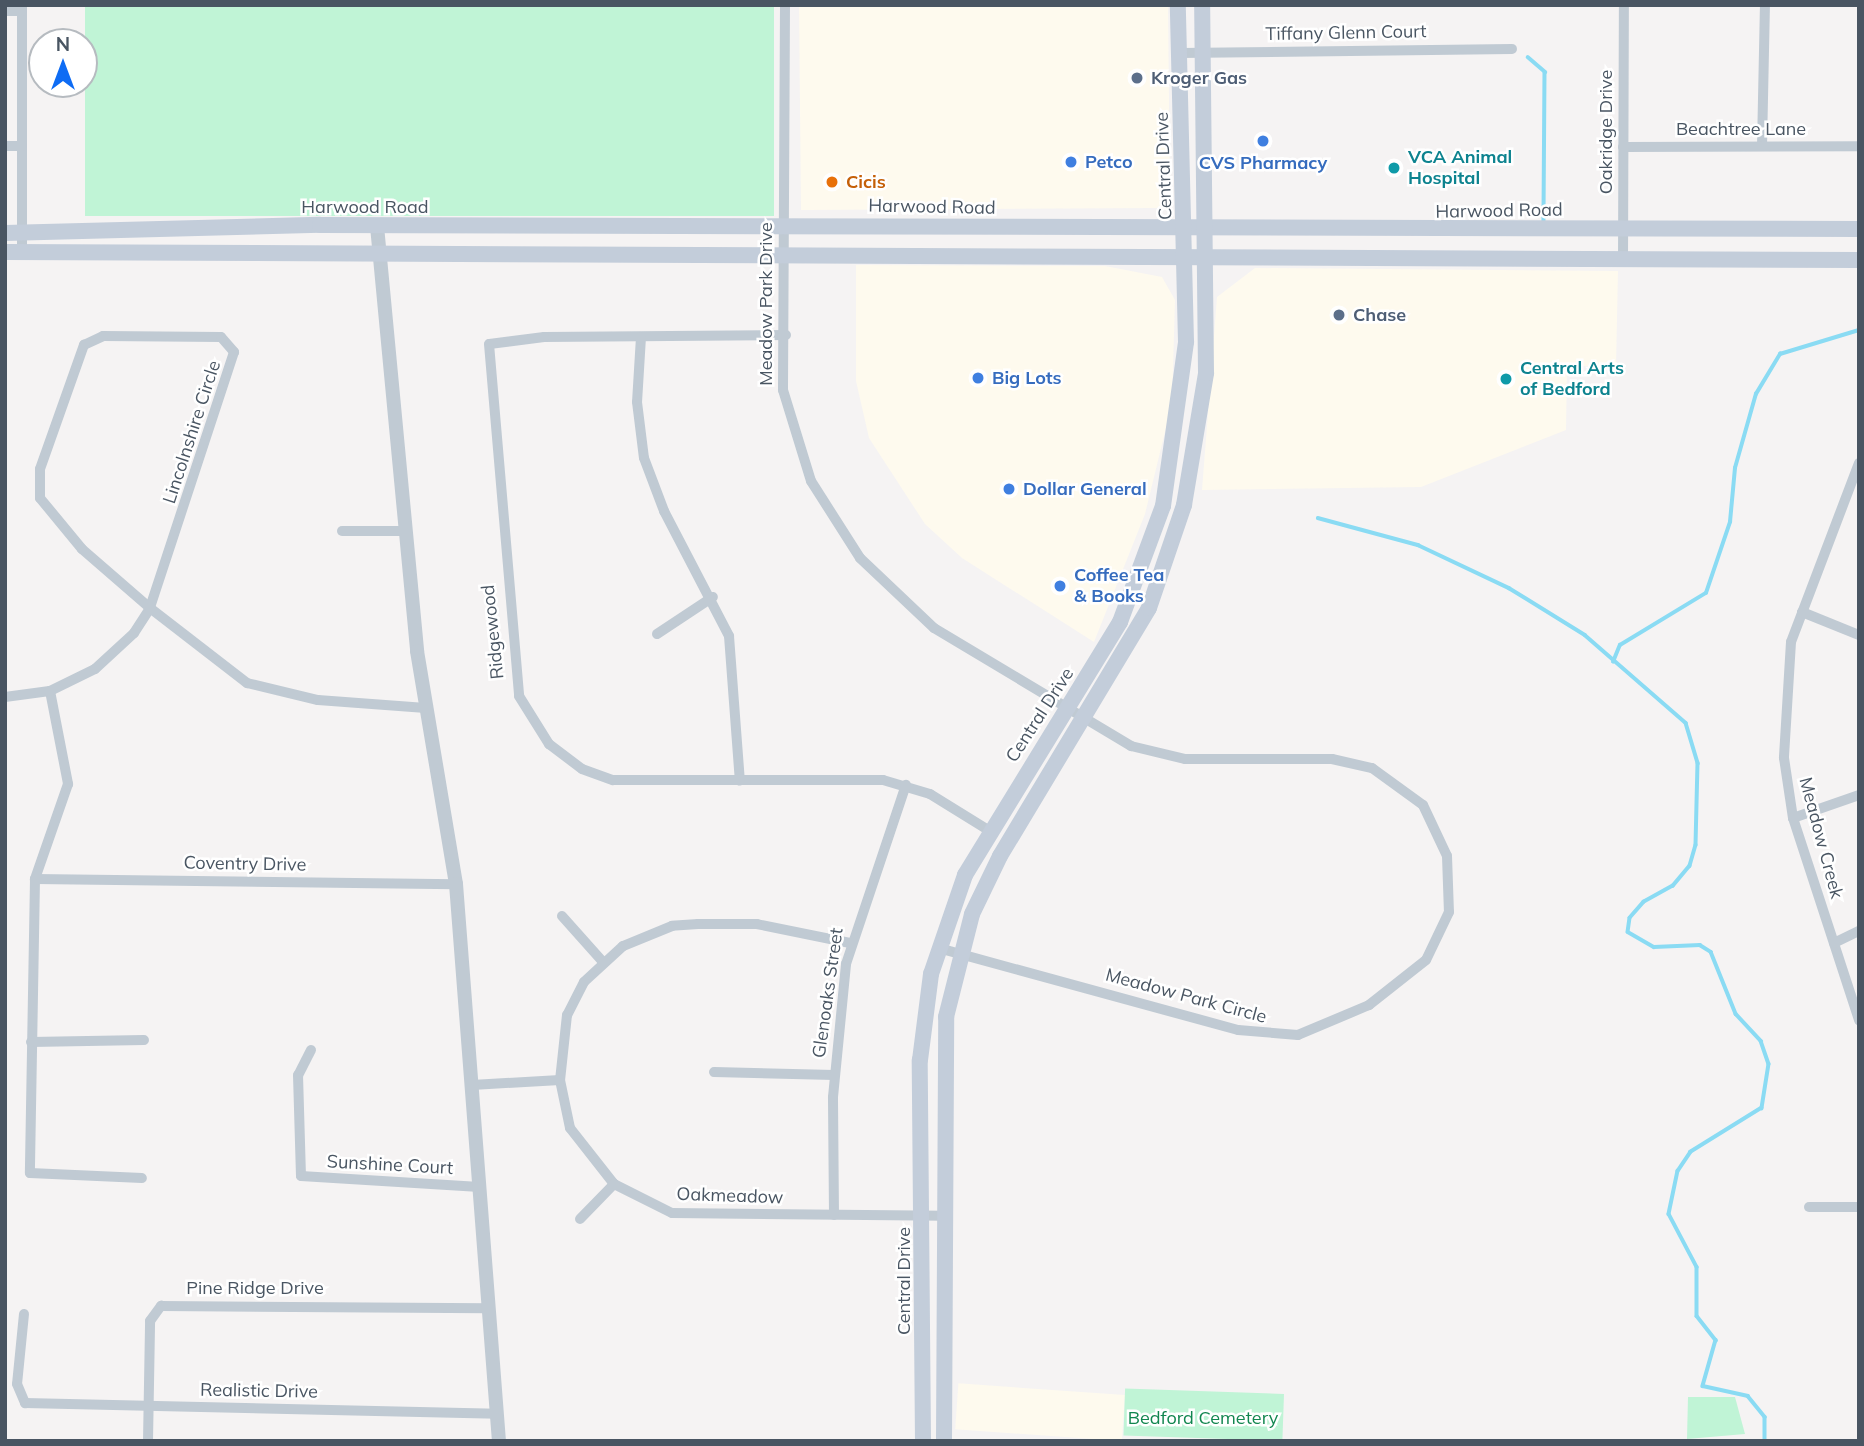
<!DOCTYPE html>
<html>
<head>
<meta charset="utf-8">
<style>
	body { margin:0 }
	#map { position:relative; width:1864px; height:1446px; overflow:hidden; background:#f5f3f3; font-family:Mulish,sans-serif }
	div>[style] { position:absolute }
	.commercial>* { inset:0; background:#fefaee; transform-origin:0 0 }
	.green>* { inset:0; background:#c0f4d6; transform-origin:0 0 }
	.stream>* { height:3.5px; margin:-1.75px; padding:0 1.75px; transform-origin:1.75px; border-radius:1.75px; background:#8adbf3 }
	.minor>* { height:10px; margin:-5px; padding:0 5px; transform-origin:5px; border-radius:5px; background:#c0cad3 }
	.tertiary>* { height:14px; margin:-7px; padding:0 7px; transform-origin:7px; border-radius:7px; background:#c0cad3 }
	.secondary>* { height:16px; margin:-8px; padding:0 8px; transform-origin:8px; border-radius:8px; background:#c3cdda }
	.dots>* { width:19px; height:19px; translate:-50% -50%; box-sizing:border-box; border:4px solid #fff; border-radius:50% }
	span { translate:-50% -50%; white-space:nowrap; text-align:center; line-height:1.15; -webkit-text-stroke:5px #fff; paint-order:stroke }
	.street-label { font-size:18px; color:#495562 }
	.service-label { font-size:18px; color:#4e5e75; font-weight:700 }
	.left { translate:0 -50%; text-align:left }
	.culture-label { font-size:18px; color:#0d838f; font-weight:700 }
	.shop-label { font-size:18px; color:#366cbe; font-weight:700 }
	.food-label { font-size:18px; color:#c56008; font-weight:700 }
	.park-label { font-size:18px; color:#11864f }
	.frame { position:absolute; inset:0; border:7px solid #495562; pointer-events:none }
	.north { position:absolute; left:28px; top:28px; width:70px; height:70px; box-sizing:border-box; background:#fff; border:2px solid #b6bbc0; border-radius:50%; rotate:0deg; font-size:19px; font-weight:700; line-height:28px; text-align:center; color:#495562 }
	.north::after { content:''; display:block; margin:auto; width:24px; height:32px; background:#0e6cf4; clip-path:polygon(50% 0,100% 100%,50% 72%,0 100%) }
</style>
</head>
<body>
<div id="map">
	<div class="commercial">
		<i style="clip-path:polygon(799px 5px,1168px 5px,1170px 197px,1157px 208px,801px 210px)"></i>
		<i style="clip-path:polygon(856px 265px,1105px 266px,1162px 277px,1175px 300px,1172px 403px,1145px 514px,1094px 642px,962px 558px,925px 524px,869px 438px,856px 381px)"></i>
		<i style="clip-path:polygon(1255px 268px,1618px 271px,1616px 366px,1567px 366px,1566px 430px,1421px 487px,1202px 490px,1217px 297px)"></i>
		<i style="left:1125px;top:1395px;width:46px;height:167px;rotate:94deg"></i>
	</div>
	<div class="green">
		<i style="left:85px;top:5px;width:689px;height:211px"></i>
		<i style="left:1284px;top:1394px;width:47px;height:159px;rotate:92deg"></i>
		<i style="clip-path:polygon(1688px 1397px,1735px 1397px,1745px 1434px,1687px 1439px)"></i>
	</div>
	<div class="stream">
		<i style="left:1528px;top:57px;width:23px;rotate:41deg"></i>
		<i style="left:1545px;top:72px;width:152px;rotate:90.4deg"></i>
		<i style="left:1318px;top:518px;width:104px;rotate:15.1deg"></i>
		<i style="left:1418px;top:545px;width:101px;rotate:25.3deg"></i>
		<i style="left:1509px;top:588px;width:89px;rotate:31.7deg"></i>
		<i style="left:1585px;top:635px;width:134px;rotate:41.1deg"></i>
		<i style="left:1686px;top:723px;width:42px;rotate:73.3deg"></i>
		<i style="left:1698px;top:763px;width:82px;rotate:91.4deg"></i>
		<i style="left:1696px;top:845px;width:22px;rotate:106deg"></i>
		<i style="left:1690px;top:866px;width:26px;rotate:130deg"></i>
		<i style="left:1673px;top:886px;width:33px;rotate:151deg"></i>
		<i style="left:1644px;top:902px;width:21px;rotate:131deg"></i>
		<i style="left:1630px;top:918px;width:14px;rotate:98deg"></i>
		<i style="left:1628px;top:932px;width:30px;rotate:30deg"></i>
		<i style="left:1654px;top:947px;width:46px;rotate:-2.5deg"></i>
		<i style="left:1700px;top:945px;width:13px;rotate:32deg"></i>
		<i style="left:1711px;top:952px;width:67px;rotate:68deg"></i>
		<i style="left:1736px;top:1014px;width:37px;rotate:47deg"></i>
		<i style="left:1761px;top:1041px;width:24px;rotate:71deg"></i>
		<i style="left:1769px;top:1064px;width:45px;rotate:99deg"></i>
		<i style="left:1762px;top:1108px;width:84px;rotate:148.2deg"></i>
		<i style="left:1691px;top:1152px;width:23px;rotate:124deg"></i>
		<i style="left:1678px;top:1171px;width:44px;rotate:101.8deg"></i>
		<i style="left:1669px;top:1214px;width:60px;rotate:62.2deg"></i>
		<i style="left:1697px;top:1267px;width:49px;rotate:90deg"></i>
		<i style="left:1697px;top:1316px;width:31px;rotate:52deg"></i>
		<i style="left:1716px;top:1340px;width:48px;rotate:105.8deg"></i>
		<i style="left:1703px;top:1386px;width:46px;rotate:12.5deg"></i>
		<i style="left:1748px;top:1396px;width:27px;rotate:51deg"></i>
		<i style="left:1765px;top:1417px;width:24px;rotate:90deg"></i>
		<i style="left:1613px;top:662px;width:18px;rotate:-68deg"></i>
		<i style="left:1620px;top:645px;width:100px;rotate:-31.2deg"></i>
		<i style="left:1706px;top:593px;width:75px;rotate:-71.3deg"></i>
		<i style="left:1730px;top:522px;width:54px;rotate:-84.7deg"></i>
		<i style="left:1735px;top:468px;width:77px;rotate:-74.2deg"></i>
		<i style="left:1756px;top:394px;width:47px;rotate:-59deg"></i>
		<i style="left:1780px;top:354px;width:83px;rotate:-16.9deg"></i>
	</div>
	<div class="minor">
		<i style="left:22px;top:5px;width:247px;rotate:90deg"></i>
		<i style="left:785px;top:5px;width:385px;rotate:90.3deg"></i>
		<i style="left:783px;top:390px;width:95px;rotate:72.9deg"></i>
		<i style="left:811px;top:481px;width:91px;rotate:57.5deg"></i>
		<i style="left:860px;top:558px;width:102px;rotate:43.4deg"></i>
		<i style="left:934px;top:628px;width:230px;rotate:30.9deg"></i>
		<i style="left:1131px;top:746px;width:56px;rotate:13.5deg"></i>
		<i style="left:1185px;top:759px;width:147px"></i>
		<i style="left:1332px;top:759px;width:41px;rotate:12.7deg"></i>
		<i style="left:1372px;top:768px;width:63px;rotate:36deg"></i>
		<i style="left:1423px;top:805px;width:56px;rotate:64.8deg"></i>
		<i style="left:1447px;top:856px;width:56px;rotate:88deg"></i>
		<i style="left:1449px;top:912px;width:53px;rotate:115.6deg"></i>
		<i style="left:1426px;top:960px;width:73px;rotate:141.7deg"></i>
		<i style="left:1369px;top:1005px;width:77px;rotate:157.1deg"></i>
		<i style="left:1298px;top:1035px;width:60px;rotate:-175.2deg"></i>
		<i style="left:1238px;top:1030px;width:311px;rotate:-164.7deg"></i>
		<i style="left:5px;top:11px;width:17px"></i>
		<i style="left:1180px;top:53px;width:332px;rotate:-0.7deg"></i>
		<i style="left:5px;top:146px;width:17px"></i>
		<i style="left:1762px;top:146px;width:141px;rotate:-88.8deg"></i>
		<i style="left:1623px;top:147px;width:236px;rotate:-0.2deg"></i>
		<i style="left:1623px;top:260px;width:255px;rotate:-89.8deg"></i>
		<i style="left:786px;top:335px;width:242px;rotate:179.5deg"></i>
		<i style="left:544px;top:337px;width:55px;rotate:172.7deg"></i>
		<i style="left:489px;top:344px;width:353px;rotate:85.1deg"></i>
		<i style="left:519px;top:696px;width:57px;rotate:58deg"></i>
		<i style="left:549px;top:744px;width:41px;rotate:37.1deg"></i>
		<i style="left:582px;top:769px;width:33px;rotate:20deg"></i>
		<i style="left:613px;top:780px;width:270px"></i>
		<i style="left:883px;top:780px;width:49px;rotate:16.6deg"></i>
		<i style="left:930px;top:794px;width:68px;rotate:31.8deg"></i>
		<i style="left:103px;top:336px;width:118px;rotate:0.5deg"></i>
		<i style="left:221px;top:337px;width:20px;rotate:49deg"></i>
		<i style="left:234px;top:352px;width:269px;rotate:108.2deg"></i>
		<i style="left:150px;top:608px;width:90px;rotate:-139.1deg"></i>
		<i style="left:82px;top:549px;width:66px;rotate:-129.5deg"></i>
		<i style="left:40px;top:498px;width:29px;rotate:-90deg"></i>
		<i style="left:40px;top:469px;width:132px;rotate:-70.5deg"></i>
		<i style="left:84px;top:345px;width:21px;rotate:-25deg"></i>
		<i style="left:641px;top:337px;width:65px;rotate:93.5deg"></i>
		<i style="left:637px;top:402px;width:56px;rotate:82.9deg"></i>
		<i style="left:644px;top:458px;width:57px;rotate:69.3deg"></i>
		<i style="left:664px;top:511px;width:141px;rotate:62.5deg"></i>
		<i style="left:729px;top:636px;width:145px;rotate:85.7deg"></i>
		<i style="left:1859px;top:463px;width:191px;rotate:110.8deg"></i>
		<i style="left:1791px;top:642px;width:116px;rotate:93.5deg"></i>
		<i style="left:1784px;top:758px;width:61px;rotate:81.5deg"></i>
		<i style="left:1793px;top:818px;width:213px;rotate:71.9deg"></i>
		<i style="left:342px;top:531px;width:63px"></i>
		<i style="left:1802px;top:612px;width:61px;rotate:22deg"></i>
		<i style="left:657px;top:634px;width:67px;rotate:-33.5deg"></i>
		<i style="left:50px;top:691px;width:95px;rotate:79deg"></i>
		<i style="left:68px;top:784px;width:101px;rotate:109.2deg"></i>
		<i style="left:35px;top:879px;width:294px;rotate:91deg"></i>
		<i style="left:30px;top:1173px;width:112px;rotate:2.6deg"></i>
		<i style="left:5px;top:697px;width:45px;rotate:-7.6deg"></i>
		<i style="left:50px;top:691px;width:50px;rotate:-26.1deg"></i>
		<i style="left:95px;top:669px;width:53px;rotate:-42.7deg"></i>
		<i style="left:134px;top:633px;width:30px;rotate:-57deg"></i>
		<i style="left:150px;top:608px;width:123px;rotate:37.7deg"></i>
		<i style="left:247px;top:683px;width:73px;rotate:13.5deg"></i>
		<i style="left:318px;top:700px;width:108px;rotate:4.2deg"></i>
		<i style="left:1793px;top:818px;width:70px;rotate:-19.2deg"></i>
		<i style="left:35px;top:879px;width:421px;rotate:0.7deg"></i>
		<i style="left:562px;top:916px;width:62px;rotate:48.3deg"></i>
		<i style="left:850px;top:943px;width:95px;rotate:-168.5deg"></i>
		<i style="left:757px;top:924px;width:59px;rotate:180deg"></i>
		<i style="left:698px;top:924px;width:26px;rotate:176deg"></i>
		<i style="left:672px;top:926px;width:53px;rotate:157.8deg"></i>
		<i style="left:623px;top:946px;width:53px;rotate:137.3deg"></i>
		<i style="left:584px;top:982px;width:37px;rotate:117deg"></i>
		<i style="left:567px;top:1015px;width:65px;rotate:96.1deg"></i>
		<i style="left:560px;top:1080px;width:49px;rotate:78.2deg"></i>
		<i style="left:570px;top:1128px;width:71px;rotate:51.8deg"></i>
		<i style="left:614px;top:1184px;width:65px;rotate:26.6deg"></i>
		<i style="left:672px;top:1213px;width:271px;rotate:0.6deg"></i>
		<i style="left:1834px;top:943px;width:28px;rotate:-26deg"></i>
		<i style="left:31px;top:1042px;width:113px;rotate:-1deg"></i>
		<i style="left:311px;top:1050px;width:28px;rotate:117deg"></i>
		<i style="left:298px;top:1075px;width:101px;rotate:88.3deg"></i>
		<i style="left:301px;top:1176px;width:179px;rotate:3.5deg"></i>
		<i style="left:714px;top:1072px;width:120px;rotate:1.4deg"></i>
		<i style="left:472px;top:1085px;width:88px;rotate:-3.3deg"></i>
		<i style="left:1809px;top:1207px;width:50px"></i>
		<i style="left:834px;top:1215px;width:118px;rotate:-90.5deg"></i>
		<i style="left:833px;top:1097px;width:134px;rotate:-84.4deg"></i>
		<i style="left:846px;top:964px;width:189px;rotate:-71.5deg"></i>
		<i style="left:580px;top:1219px;width:49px;rotate:-45.8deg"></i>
		<i style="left:24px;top:1314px;width:70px;rotate:95.7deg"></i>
		<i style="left:17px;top:1384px;width:21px;rotate:67deg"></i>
		<i style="left:25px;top:1403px;width:472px;rotate:1.3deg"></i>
		<i style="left:148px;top:1441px;width:120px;rotate:-89deg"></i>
		<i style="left:150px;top:1321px;width:19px;rotate:-54deg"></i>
		<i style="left:161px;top:1306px;width:327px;rotate:0.4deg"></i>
	</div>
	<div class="tertiary">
		<i style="left:377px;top:226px;width:427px;rotate:84.6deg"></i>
		<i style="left:417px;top:651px;width:236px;rotate:80.5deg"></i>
		<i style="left:456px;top:884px;width:559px;rotate:85.59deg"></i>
	</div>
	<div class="secondary">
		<i style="left:5px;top:233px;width:315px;rotate:-1.5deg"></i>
		<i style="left:320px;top:225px;width:1539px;rotate:0.15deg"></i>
		<i style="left:5px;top:252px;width:1854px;rotate:0.25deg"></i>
		<i style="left:923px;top:1441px;width:381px;rotate:-90.5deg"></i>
		<i style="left:920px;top:1060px;width:87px;rotate:-82.7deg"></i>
		<i style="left:931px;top:974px;width:105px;rotate:-71deg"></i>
		<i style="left:965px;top:875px;width:297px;rotate:-58.5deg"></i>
		<i style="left:1120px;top:622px;width:124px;rotate:-69.7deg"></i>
		<i style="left:1163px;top:506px;width:166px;rotate:-82deg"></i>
		<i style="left:1186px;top:342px;width:337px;rotate:-91.4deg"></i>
		<i style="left:944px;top:1441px;width:424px;rotate:-89.7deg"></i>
		<i style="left:946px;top:1017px;width:106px;rotate:-75.8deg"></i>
		<i style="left:972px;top:914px;width:64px;rotate:-64.2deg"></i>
		<i style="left:1000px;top:856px;width:289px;rotate:-59deg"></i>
		<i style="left:1149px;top:608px;width:109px;rotate:-71.2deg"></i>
		<i style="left:1184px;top:505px;width:134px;rotate:-80.5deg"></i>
		<i style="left:1206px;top:373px;width:368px;rotate:-90.6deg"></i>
	</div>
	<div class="dots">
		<i style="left:1137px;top:78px;background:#5c6f8a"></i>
		<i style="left:1263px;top:141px;background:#3f7fe0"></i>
		<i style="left:1071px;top:162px;background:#3f7fe0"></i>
		<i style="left:1394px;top:168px;background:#0f9aa8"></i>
		<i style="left:832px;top:182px;background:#e8710a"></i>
		<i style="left:1339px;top:315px;background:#5c6f8a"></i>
		<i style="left:978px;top:378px;background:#3f7fe0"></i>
		<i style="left:1506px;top:379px;background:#0f9aa8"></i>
		<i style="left:1009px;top:489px;background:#3f7fe0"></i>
		<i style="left:1060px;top:586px;background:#3f7fe0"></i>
	</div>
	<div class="street-label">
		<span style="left:1346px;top:33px;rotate:-1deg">Tiffany Glenn Court</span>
		<span style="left:1741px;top:129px">Beachtree Lane</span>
		<span style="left:1606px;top:132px;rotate:-90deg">Oakridge Drive</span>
		<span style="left:1164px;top:166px;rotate:-92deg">Central Drive</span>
		<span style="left:365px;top:207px">Harwood Road</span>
		<span style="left:932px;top:207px;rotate:1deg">Harwood Road</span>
		<span style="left:1499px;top:211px;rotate:-1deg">Harwood Road</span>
		<span style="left:766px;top:304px;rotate:-90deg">Meadow Park Drive</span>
		<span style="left:192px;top:432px;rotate:-72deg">Lincolnshire Circle</span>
		<span style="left:493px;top:632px;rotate:-96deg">Ridgewood</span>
		<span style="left:1040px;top:715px;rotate:-57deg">Central Drive</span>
		<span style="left:1821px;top:838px;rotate:75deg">Meadow Creek</span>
		<span style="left:245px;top:864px;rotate:1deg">Coventry Drive</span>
		<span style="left:828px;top:993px;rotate:-82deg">Glenoaks Street</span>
		<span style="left:1186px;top:996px;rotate:15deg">Meadow Park Circle</span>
		<span style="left:390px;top:1165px;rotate:3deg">Sunshine Court</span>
		<span style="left:730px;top:1196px;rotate:2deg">Oakmeadow</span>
		<span style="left:904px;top:1281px;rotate:-90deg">Central Drive</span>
		<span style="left:255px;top:1288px">Pine Ridge Drive</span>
		<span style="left:259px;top:1391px;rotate:1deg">Realistic Drive</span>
	</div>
	<div class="service-label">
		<span class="left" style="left:1151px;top:78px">Kroger Gas</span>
		<span class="left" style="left:1353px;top:315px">Chase</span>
	</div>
	<div class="culture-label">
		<span class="left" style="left:1408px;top:168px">VCA Animal<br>Hospital</span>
		<span class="left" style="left:1520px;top:379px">Central Arts<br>of Bedford</span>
	</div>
	<div class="shop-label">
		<span class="left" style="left:1085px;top:162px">Petco</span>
		<span style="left:1263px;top:163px">CVS Pharmacy</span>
		<span class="left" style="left:992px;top:378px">Big Lots</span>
		<span class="left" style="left:1023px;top:489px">Dollar General</span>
		<span class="left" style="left:1074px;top:586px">Coffee Tea<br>&amp; Books</span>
	</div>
	<div class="food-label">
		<span class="left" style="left:846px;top:182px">Cicis</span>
	</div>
	<div class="park-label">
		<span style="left:1203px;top:1418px">Bedford Cemetery</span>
	</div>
	<div class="frame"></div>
	<div class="north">N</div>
</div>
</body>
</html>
